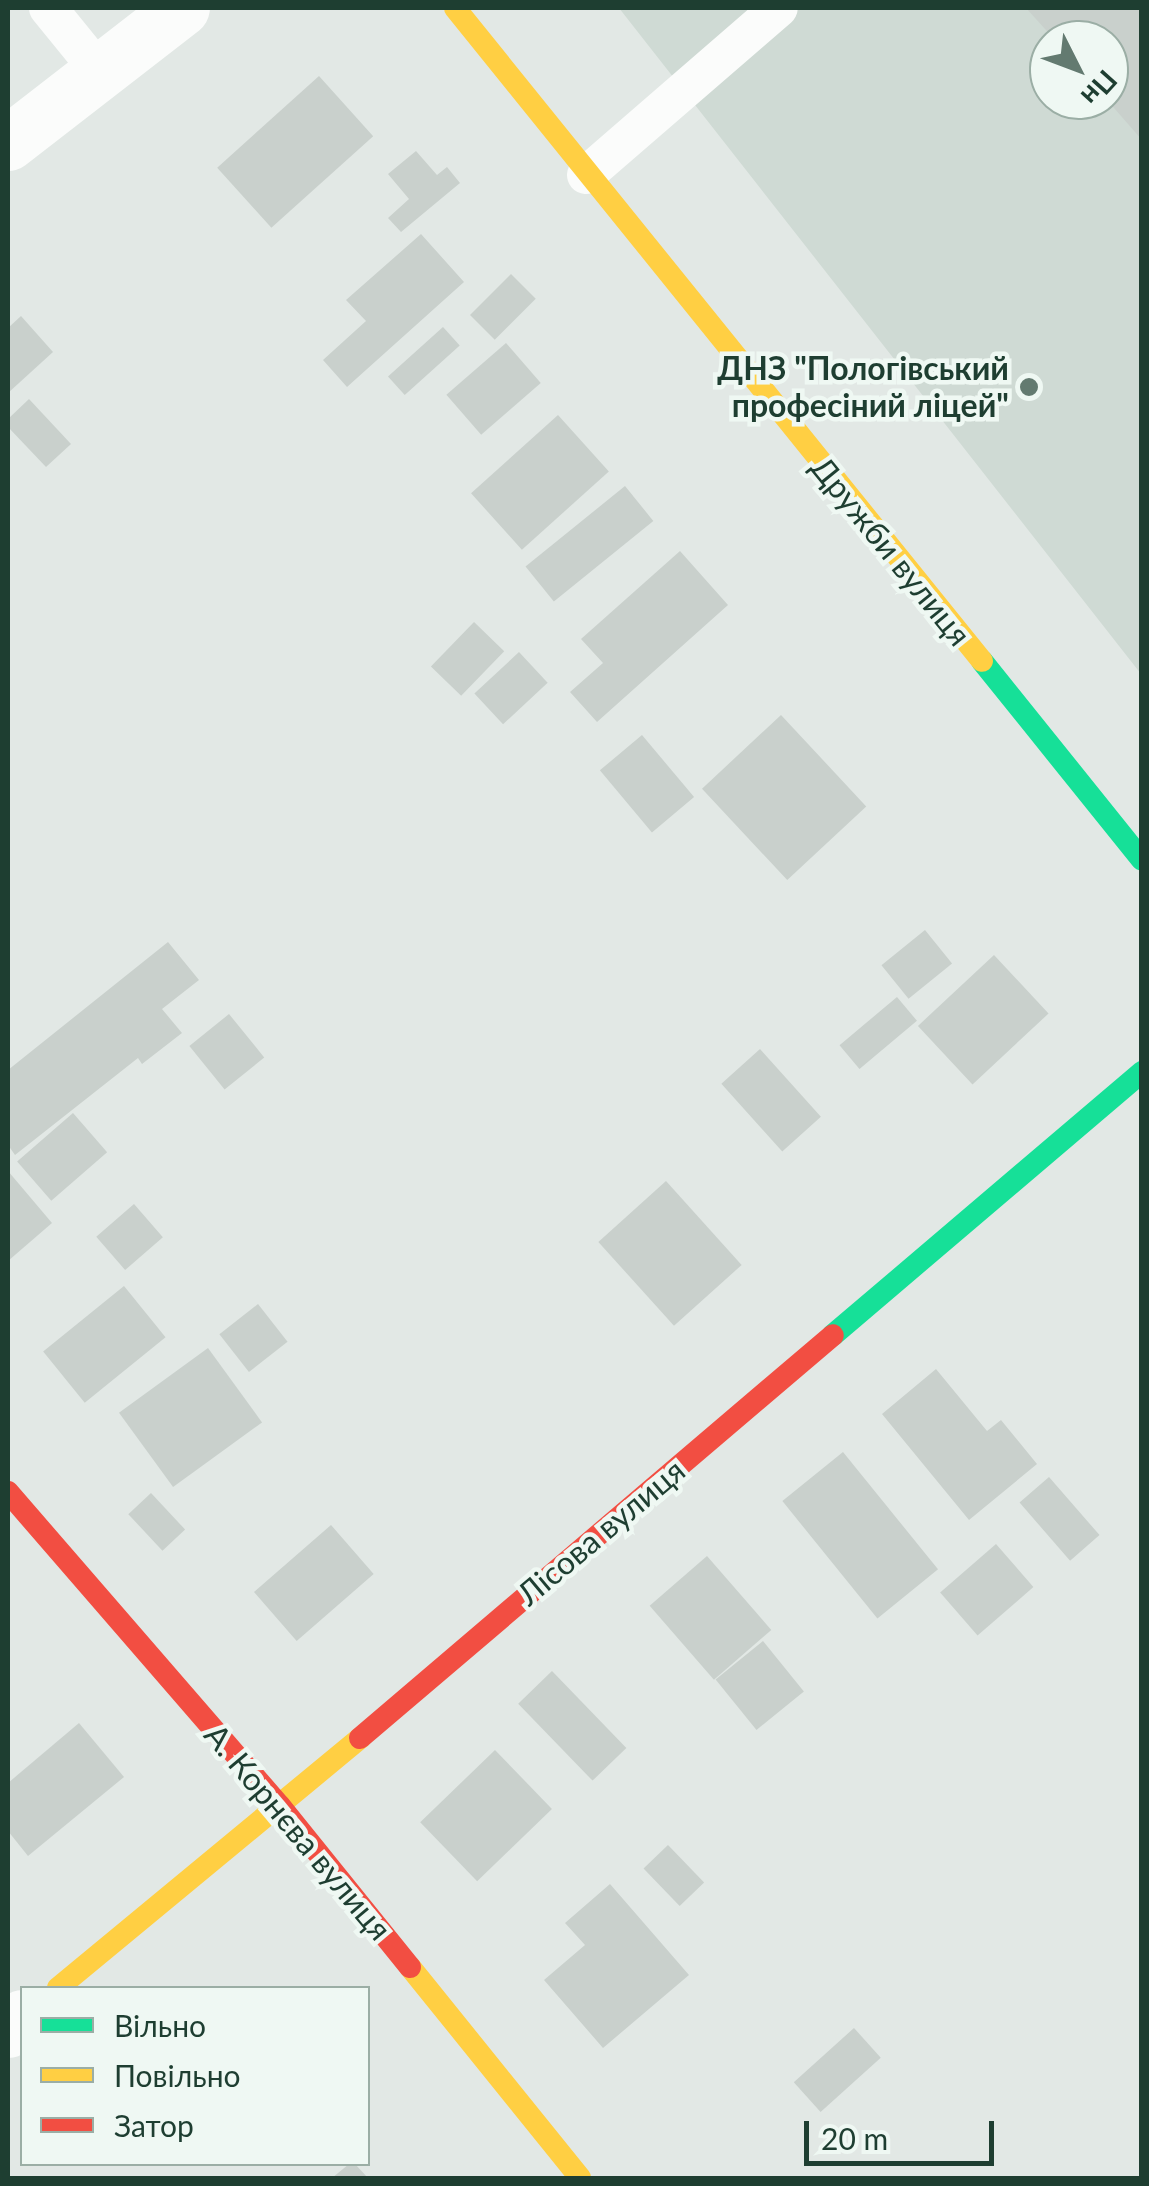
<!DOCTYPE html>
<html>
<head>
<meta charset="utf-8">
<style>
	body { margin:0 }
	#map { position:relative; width:1149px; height:2186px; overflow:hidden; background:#e2e8e5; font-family:Lato,sans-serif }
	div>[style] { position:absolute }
	.built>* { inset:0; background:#cfdad4 }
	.building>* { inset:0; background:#c9d0cc; transform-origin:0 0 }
	.lane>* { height:38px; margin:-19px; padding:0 19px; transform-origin:19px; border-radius:19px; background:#fbfcfb }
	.street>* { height:55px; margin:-27.5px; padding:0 27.5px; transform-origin:27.5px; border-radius:27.5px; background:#fbfcfb }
	.fast>* { height:22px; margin:-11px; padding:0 11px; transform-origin:11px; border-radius:11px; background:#16e098 }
	.slow>* { height:22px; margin:-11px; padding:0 11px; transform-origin:11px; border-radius:11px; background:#ffcf43 }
	.jam>* { height:22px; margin:-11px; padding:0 11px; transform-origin:11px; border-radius:11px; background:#f24e42 }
	.dots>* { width:28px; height:28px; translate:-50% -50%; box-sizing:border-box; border:5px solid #eff8f3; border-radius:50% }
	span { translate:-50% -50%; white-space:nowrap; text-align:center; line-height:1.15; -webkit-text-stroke:9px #eff8f3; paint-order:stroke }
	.poi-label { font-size:32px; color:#1e3e31; font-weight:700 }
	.right { translate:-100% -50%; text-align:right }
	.street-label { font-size:32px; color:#1e3e31 }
	.frame { position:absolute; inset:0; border:10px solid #1e3e31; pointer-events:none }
	.legend { position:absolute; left:20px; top:1986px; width:350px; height:180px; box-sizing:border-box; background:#eff8f3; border:2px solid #9baea5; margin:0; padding:12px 18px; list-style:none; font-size:30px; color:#1e3e31 }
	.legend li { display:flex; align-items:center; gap:20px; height:50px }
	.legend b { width:50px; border:2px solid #9baea5 }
	.north { position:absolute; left:1029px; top:20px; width:100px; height:100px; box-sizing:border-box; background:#eff8f3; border:2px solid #9baea5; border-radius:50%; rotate:132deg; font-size:28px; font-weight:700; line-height:40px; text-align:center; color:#1e3e31 }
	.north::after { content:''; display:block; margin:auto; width:35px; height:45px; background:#637a70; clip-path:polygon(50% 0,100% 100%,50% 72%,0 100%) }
	.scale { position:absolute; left:804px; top:2121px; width:190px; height:45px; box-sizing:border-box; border:5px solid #1e3e31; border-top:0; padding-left:12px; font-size:30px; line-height:35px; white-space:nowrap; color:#1e3e31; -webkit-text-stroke:8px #eff8f3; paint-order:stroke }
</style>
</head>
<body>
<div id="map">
	<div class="built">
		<i style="clip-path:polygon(evenodd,619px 8px,1141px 8px,1141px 674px,619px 8px,1049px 40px,1109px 40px,1109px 100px,1049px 100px,1049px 40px)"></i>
	</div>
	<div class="building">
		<i style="clip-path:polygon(1026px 8px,1142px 8px,1142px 140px,1107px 100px,1109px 40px,1055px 40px)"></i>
		<i style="left:319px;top:76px;width:81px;height:137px;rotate:48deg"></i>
		<i style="clip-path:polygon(416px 151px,437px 175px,447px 167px,460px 183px,401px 232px,388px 218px,409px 199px,388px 174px)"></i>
		<i style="clip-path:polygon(421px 234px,464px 282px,347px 387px,323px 360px,366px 321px,346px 300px)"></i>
		<i style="left:511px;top:274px;width:35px;height:58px;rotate:45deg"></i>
		<i style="clip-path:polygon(21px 316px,53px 352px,8px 393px,8px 328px)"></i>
		<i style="left:443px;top:327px;width:25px;height:74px;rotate:48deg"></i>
		<i style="left:506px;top:343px;width:53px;height:79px;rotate:49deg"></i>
		<i style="clip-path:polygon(29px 399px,71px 444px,46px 467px,8px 427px,8px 419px)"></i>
		<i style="left:558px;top:415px;width:76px;height:117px;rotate:48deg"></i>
		<i style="left:625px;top:486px;width:45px;height:128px;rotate:51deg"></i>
		<i style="clip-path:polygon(680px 551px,728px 605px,597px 722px,570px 692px,603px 663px,581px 639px)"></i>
		<i style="left:474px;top:622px;width:42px;height:62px;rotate:44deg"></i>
		<i style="left:519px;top:652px;width:42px;height:61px;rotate:47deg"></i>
		<i style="left:781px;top:715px;width:125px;height:108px;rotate:47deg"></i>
		<i style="left:642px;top:735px;width:81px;height:55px;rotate:50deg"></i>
		<i style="left:925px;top:930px;width:43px;height:56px;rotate:51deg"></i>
		<i style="clip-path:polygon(168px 942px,199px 980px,162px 1009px,182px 1033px,142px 1064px,138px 1058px,15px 1155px,8px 1145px,8px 1070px)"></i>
		<i style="left:994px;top:955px;width:80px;height:104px;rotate:47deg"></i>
		<i style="left:897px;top:997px;width:31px;height:75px;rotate:50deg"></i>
		<i style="left:229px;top:1014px;width:56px;height:51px;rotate:51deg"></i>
		<i style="left:760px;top:1049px;width:91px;height:52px;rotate:48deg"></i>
		<i style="left:73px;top:1113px;width:52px;height:74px;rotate:49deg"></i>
		<i style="clip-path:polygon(8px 1171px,52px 1223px,8px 1261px)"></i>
		<i style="left:666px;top:1181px;width:113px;height:91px;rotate:48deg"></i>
		<i style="left:134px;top:1204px;width:44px;height:50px;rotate:49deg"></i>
		<i style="left:124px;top:1286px;width:66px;height:104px;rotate:51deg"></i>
		<i style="left:258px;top:1304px;width:48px;height:49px;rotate:52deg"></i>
		<i style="left:208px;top:1348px;width:92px;height:110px;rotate:54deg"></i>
		<i style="clip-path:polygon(936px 1369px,987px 1431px,1001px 1420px,1037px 1464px,969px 1520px,882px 1414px)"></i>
		<i style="left:843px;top:1452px;width:151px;height:78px;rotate:51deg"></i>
		<i style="left:1049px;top:1477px;width:77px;height:39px;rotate:49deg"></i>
		<i style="left:151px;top:1493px;width:50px;height:31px;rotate:47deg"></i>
		<i style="left:331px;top:1525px;width:65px;height:102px;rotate:49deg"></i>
		<i style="left:996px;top:1544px;width:57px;height:74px;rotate:49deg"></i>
		<i style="left:707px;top:1556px;width:98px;height:76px;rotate:49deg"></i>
		<i style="left:763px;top:1641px;width:65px;height:61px;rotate:51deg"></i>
		<i style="left:552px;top:1671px;width:107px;height:47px;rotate:46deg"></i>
		<i style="clip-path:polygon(79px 1723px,124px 1777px,28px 1856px,8px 1831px,8px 1783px)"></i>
		<i style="left:495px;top:1750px;width:82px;height:104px;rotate:46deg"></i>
		<i style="left:668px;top:1845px;width:52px;height:34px;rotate:46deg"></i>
		<i style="clip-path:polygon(610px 1884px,689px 1975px,603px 2048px,544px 1980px,585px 1945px,565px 1923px)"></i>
		<i style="left:854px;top:2028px;width:40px;height:81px;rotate:48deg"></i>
		<i style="clip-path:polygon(349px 2164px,355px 2164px,368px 2178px,332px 2178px)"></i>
	</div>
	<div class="lane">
		<i style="left:48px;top:8px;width:82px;rotate:50.9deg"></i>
		<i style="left:586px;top:175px;width:255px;rotate:-40.9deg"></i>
	</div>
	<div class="street">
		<i style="left:8px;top:143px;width:220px;rotate:-37.8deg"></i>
		<i style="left:8px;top:2030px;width:19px;rotate:-43deg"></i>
	</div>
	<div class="fast">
		<i style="left:982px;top:661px;width:255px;rotate:51.2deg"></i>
		<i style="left:833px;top:1335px;width:406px;rotate:-40.4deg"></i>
	</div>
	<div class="slow">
		<i style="left:455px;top:8px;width:839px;rotate:51.09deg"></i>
		<i style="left:410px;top:1967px;width:271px;rotate:51.1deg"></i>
		<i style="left:58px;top:1988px;width:392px;rotate:-39.6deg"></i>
	</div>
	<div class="jam">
		<i style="left:8px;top:1492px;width:415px;rotate:49.1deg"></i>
		<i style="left:280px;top:1806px;width:207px;rotate:51.1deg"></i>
		<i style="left:360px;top:1738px;width:621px;rotate:-40.43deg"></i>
	</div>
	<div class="dots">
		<i style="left:1029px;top:387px;background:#637a70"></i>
	</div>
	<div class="poi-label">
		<span class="right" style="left:1009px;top:387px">ДНЗ "Пологівський<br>професіний ліцей"</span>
	</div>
	<div class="street-label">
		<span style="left:891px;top:551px;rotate:51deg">Дружби вулиця</span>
		<span style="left:601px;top:1532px;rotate:-40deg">Лісова вулиця</span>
		<span style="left:298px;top:1832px;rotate:50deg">А. Корнєва вулиця</span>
	</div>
	<div class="frame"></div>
	<ul class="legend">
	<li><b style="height:12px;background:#16e098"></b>Вільно</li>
	<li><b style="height:12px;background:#ffcf43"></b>Повільно</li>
	<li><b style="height:12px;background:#f24e42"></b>Затор</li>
	</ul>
	<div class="north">Пн</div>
	<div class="scale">20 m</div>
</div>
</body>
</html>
